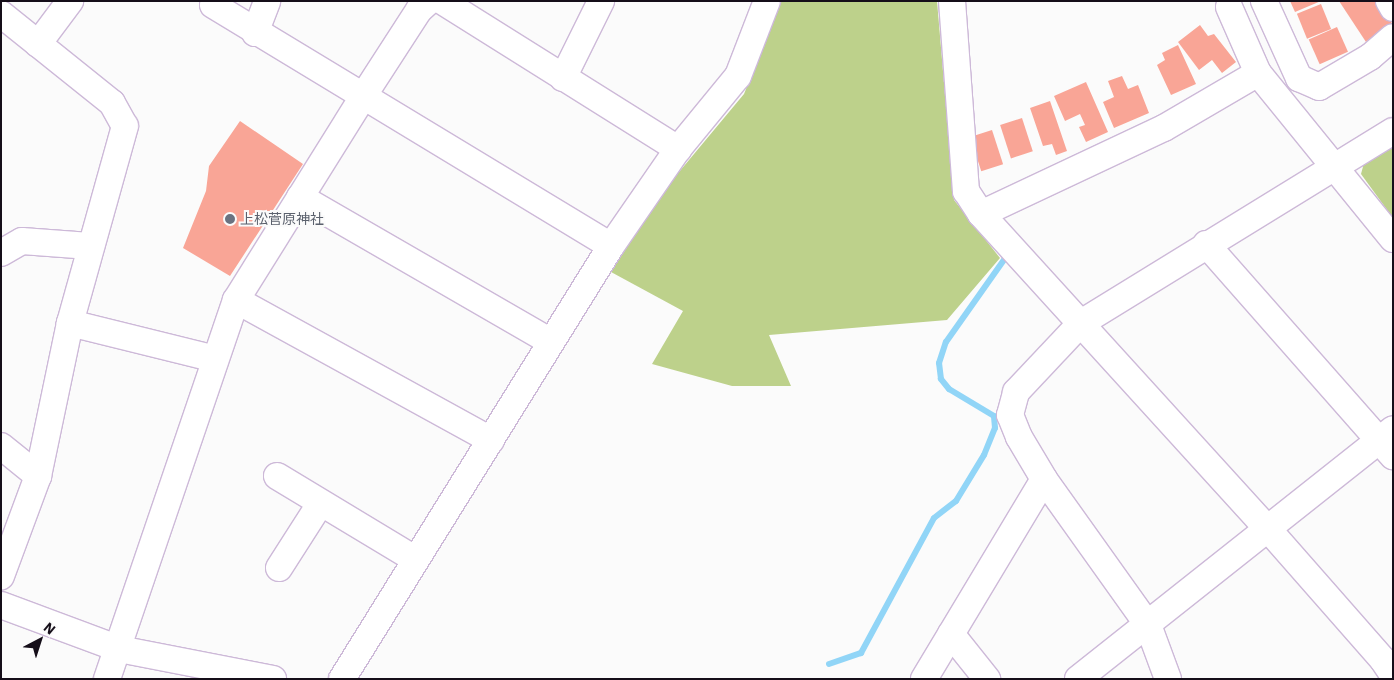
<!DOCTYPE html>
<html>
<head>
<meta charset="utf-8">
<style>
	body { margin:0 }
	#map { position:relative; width:1394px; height:680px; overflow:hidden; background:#fbfbfb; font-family:"IBM Plex Sans","Noto Sans JP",sans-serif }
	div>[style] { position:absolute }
	.green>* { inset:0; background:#bdd18b }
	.stream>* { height:6px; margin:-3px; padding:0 3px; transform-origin:3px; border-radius:3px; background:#91d5f7 }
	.building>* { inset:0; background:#f9a596; transform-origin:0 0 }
	.roads { filter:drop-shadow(1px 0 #cdb9d8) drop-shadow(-1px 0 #cdb9d8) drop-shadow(0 1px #cdb9d8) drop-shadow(0 -1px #cdb9d8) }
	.minor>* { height:26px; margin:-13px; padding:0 13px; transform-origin:13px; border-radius:13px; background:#fff }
	.dots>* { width:14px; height:14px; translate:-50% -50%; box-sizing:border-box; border:2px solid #fbfbfb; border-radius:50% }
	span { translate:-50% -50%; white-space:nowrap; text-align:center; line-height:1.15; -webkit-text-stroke:4px #fbfbfb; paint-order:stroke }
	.worship-label { font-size:14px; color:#5b616d }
	.left { translate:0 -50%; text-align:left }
	.frame { position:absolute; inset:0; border:2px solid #150e19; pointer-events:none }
	.north { position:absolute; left:15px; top:615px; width:50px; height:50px; -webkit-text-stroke:4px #fbfbfb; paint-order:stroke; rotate:40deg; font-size:14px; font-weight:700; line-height:20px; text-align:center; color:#150e19 }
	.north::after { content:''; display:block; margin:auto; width:18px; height:22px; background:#150e19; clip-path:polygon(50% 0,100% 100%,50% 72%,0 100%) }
</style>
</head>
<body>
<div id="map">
	<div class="green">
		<i style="clip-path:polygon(781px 1px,937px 1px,954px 200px,1000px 258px,947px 320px,769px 335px,791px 386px,732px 386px,652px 364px,683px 311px,611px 272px,664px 190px,744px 94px)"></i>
		<i style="clip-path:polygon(1393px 143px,1393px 218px,1361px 174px,1364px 163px)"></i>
	</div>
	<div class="stream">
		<i style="left:829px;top:664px;width:34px;rotate:-19deg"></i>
		<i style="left:861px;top:653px;width:153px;rotate:-61.6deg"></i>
		<i style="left:934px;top:518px;width:28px;rotate:-38deg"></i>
		<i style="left:956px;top:501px;width:54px;rotate:-58.7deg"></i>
		<i style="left:984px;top:455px;width:29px;rotate:-68deg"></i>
		<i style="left:995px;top:428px;width:12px;rotate:-95deg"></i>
		<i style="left:994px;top:416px;width:52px;rotate:-149deg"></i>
		<i style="left:949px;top:389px;width:13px;rotate:-129deg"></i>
		<i style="left:941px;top:379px;width:16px;rotate:-97deg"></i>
		<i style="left:939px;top:363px;width:22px;rotate:-72deg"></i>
		<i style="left:946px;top:342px;width:104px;rotate:-54.8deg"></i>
		<i style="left:1006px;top:257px;width:4px;rotate:-135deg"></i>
	</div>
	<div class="building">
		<i style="clip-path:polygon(1290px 1px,1321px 1px,1295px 12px)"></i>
		<i style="clip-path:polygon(1339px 1px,1378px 1px,1393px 25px,1366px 42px)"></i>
		<i style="left:1321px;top:4px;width:27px;height:26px;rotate:68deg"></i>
		<i style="clip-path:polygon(1200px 25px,1208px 36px,1214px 34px,1236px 62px,1222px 73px,1212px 60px,1199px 70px,1178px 42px)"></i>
		<i style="left:1337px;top:27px;width:27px;height:31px;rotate:66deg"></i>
		<i style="clip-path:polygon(1178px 45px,1196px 84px,1171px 95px,1157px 65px,1165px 60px,1162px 53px)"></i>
		<i style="clip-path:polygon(1122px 76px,1128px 89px,1138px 85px,1149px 113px,1114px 128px,1103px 102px,1114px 97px,1108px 81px)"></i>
		<i style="clip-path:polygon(1086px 82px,1108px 132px,1086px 142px,1079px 127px,1085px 125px,1080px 114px,1065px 121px,1054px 96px)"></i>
		<i style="clip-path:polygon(1050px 101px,1067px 151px,1056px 155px,1052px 144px,1043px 146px,1030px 108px)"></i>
		<i style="left:1022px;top:118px;width:35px;height:23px;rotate:72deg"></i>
		<i style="clip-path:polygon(240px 121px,303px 164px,230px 276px,183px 248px,206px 191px,209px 166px)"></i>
		<i style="left:992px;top:130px;width:36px;height:23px;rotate:72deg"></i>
	</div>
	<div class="roads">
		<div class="minor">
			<i style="left:442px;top:1px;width:279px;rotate:32.1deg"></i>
			<i style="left:952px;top:1px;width:191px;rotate:85.8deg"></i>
			<i style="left:966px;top:191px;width:27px;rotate:57deg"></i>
			<i style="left:981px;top:214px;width:426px;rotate:47.7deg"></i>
			<i style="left:1268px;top:529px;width:174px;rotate:48.7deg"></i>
			<i style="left:1383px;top:660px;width:18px;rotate:56deg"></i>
			<i style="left:1264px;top:1px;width:85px;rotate:65.6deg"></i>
			<i style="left:1299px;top:78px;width:22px;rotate:24deg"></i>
			<i style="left:1319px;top:87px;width:59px;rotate:-30.5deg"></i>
			<i style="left:1370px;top:57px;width:30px;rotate:-41deg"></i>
			<i style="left:1389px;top:1px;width:8px;rotate:60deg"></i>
			<i style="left:213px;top:5px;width:465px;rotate:31.2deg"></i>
			<i style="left:1229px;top:7px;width:72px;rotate:66.3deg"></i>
			<i style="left:1258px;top:73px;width:214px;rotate:50.9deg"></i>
			<i style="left:1px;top:14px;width:142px;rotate:38.7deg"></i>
			<i style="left:112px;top:103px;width:26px;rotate:61deg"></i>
			<i style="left:125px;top:126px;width:205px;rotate:105.6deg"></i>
			<i style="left:70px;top:323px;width:156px;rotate:101.8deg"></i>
			<i style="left:38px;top:476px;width:107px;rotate:110.3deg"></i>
			<i style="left:255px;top:33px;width:34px;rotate:-69deg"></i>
			<i style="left:38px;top:44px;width:54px;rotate:-53.3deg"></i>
			<i style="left:563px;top:78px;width:86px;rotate:-63.7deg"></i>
			<i style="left:300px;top:197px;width:288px;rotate:30deg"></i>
			<i style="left:981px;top:214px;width:202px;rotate:-25.2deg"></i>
			<i style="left:1164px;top:128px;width:109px;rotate:-30.3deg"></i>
			<i style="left:1206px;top:244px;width:283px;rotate:48.6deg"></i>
			<i style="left:1px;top:253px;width:24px;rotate:-30deg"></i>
			<i style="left:22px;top:241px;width:68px;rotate:4.2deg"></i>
			<i style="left:236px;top:300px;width:291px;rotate:28.8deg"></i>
			<i style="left:70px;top:323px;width:149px;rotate:13.9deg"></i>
			<i style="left:1px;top:446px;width:48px;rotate:39deg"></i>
			<i style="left:277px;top:476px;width:162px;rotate:31.1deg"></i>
			<i style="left:279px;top:568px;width:76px;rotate:-57.4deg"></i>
			<i style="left:1px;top:605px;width:126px;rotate:20.4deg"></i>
			<i style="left:119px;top:649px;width:157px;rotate:11deg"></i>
			<i style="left:951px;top:634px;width:58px;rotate:51.3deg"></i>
			<i style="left:107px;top:679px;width:400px;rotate:-71.2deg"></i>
			<i style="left:236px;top:300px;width:238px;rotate:-58deg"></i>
			<i style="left:362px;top:98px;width:105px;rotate:-57.1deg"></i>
			<i style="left:419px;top:10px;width:13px;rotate:-42deg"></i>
			<i style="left:342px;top:679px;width:510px;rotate:-58.15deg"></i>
			<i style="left:611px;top:246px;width:118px;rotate:-55.4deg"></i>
			<i style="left:678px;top:149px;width:94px;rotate:-50.6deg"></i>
			<i style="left:738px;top:76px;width:80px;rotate:-68.9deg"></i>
			<i style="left:924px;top:679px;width:233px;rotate:-59deg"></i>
			<i style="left:1078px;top:679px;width:402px;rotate:-38.4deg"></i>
			<i style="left:1168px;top:679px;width:58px;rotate:-110.3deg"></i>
			<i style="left:1148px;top:625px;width:179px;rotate:-125.5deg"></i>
			<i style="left:1044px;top:479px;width:49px;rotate:-120.8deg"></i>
			<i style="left:1019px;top:437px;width:24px;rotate:-112deg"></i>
			<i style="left:1010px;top:415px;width:24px;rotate:-75deg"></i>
			<i style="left:1016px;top:392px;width:95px;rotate:-46.7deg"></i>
			<i style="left:1081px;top:323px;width:366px;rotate:-31.6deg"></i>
		</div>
	</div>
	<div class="dots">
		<i style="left:230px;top:219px;background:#6b7280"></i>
	</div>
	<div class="worship-label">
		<span class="left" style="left:240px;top:219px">上松菅原神社</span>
	</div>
	<div class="frame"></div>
	<div class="north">N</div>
</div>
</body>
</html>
